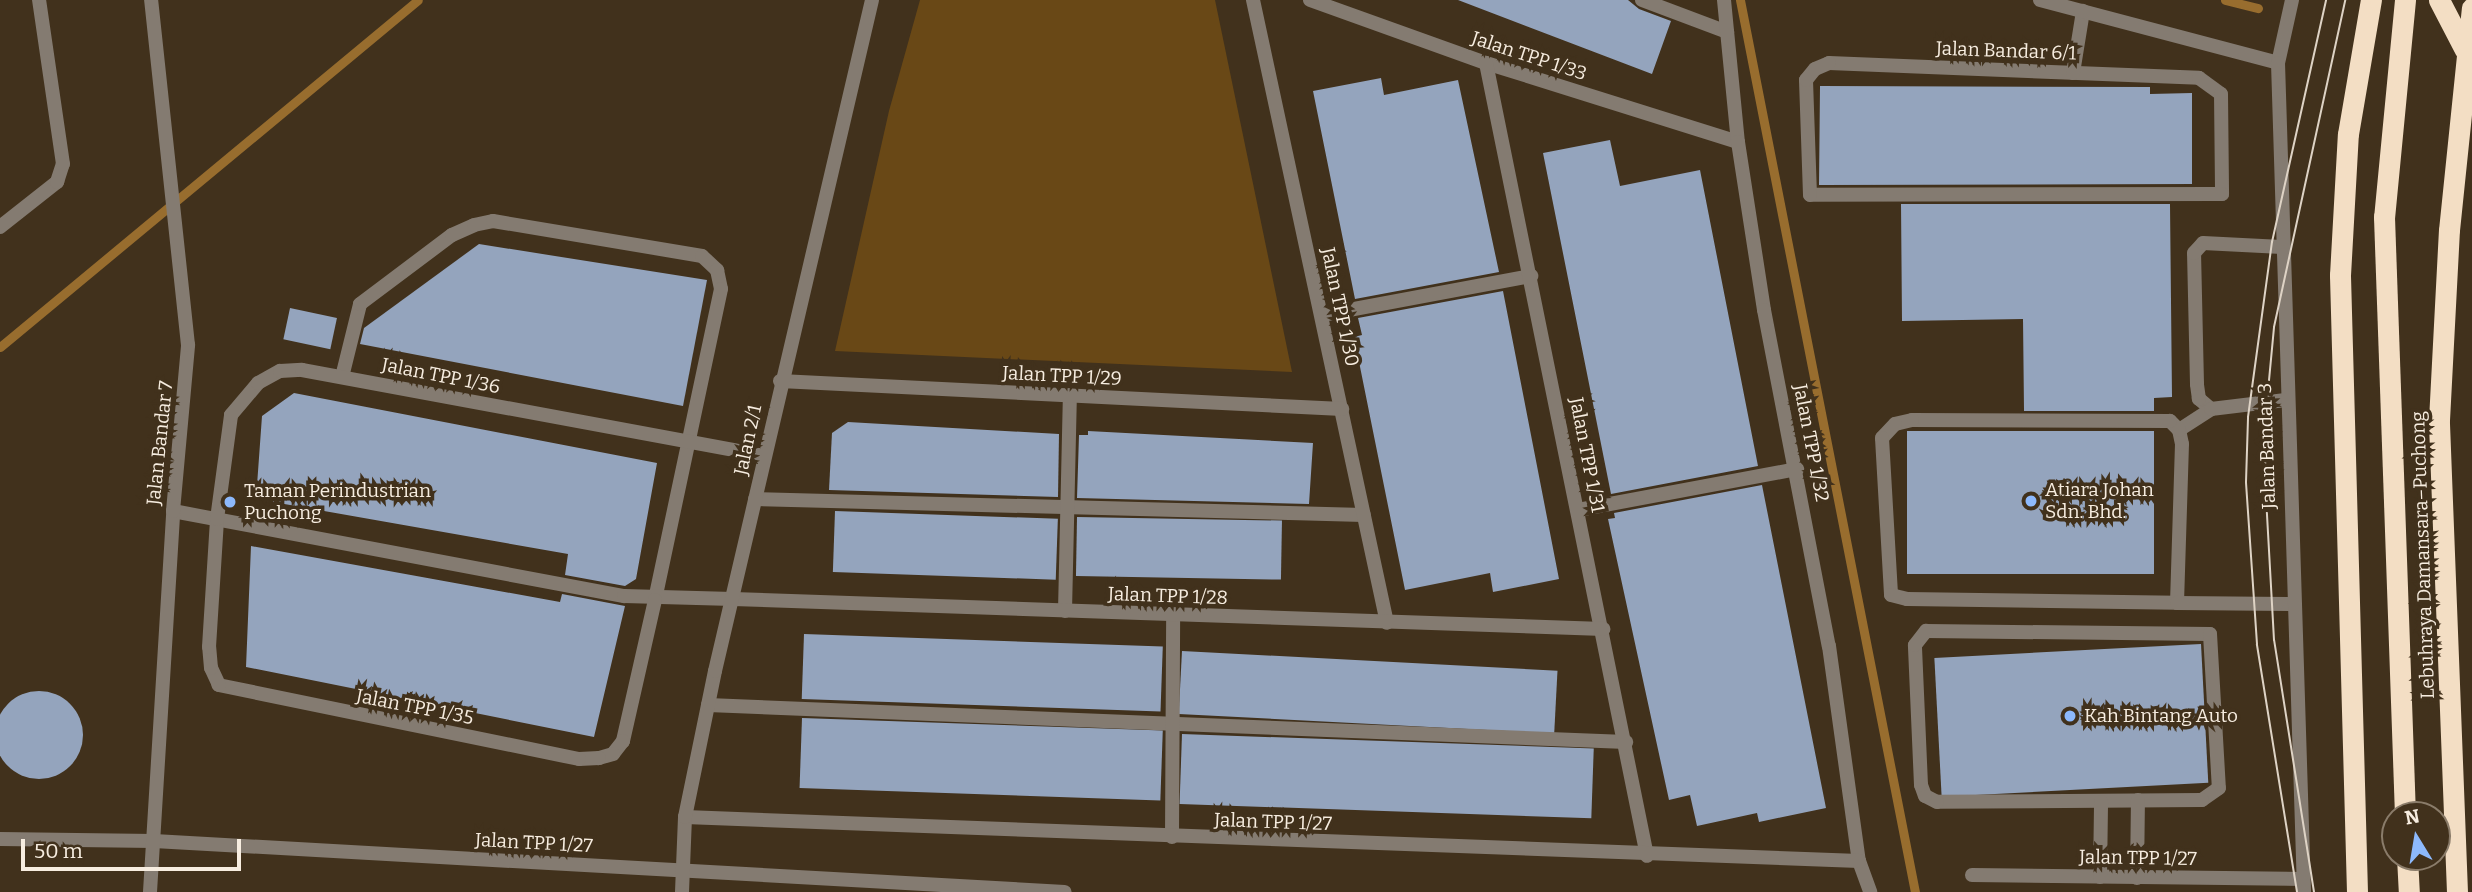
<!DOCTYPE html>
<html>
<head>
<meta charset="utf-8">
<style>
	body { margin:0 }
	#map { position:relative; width:2472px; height:892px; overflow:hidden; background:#41311c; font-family:Bitter,serif }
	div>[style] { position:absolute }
	.green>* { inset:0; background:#694816 }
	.stream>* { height:9px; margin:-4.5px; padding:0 4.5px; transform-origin:4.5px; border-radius:4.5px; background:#986d2e }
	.building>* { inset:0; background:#94a4bd; transform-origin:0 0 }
	.round { border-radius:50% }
	.service>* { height:14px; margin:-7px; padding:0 7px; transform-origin:7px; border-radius:7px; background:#847b71 }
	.minor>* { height:14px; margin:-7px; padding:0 7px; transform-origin:7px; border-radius:7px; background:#847b71 }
	.motorway>* { height:21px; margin:-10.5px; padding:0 10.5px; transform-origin:10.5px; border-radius:10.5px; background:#f3dec4 }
	.tram>* { height:2px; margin:-1px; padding:0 1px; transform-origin:1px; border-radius:1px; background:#ded3c5 }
	.dots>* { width:19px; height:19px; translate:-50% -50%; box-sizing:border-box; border:4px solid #41311c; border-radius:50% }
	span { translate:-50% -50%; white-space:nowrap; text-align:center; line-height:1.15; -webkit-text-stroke:7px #41311c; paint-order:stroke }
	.street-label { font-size:19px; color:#f7ede0 }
	.poi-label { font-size:19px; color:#f7ede0 }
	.left { translate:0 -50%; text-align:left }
	.north { position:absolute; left:2381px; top:801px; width:70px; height:70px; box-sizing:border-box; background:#41311c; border:2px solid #8a7c6a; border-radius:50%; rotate:349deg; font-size:19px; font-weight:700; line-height:28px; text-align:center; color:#f7ede0 }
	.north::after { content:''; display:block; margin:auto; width:24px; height:32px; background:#8db9fc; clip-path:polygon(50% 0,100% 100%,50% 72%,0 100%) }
	.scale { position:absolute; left:21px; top:839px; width:220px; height:32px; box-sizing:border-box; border:4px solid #f7ede0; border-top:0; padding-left:9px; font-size:21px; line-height:24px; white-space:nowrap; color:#f7ede0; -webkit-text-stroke:5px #41311c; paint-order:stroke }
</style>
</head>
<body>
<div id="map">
	<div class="green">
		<i style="clip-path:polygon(920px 0,1215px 0,1292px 372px,835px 351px,889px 111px)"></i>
	</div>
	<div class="stream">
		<i style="left:1740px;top:0;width:909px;rotate:78.9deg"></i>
		<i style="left:2225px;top:0;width:34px;rotate:14deg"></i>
		<i style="left:0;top:347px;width:543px;rotate:-39.7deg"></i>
	</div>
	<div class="building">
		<i style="clip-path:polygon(1458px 0,1628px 0,1639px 9px,1671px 21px,1652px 74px)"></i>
		<i style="clip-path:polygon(1381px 78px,1384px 95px,1458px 80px,1499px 272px,1355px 299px,1313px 91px)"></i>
		<i style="clip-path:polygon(1820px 86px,2150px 87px,2150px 94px,2192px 93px,2192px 184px,1819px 185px)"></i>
		<i style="clip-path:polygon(1610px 140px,1620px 186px,1700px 170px,1758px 466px,1611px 494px,1543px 153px)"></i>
		<i style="clip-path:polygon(1901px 204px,2170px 204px,2172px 397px,2154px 398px,2154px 411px,2024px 411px,2023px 319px,1902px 321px)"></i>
		<i style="clip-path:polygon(479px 244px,707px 280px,683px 406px,360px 344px,364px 328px)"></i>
		<i style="clip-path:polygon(1503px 291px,1559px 579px,1493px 592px,1490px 573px,1405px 590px,1354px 337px,1362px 335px,1358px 318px)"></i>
		<i style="left:290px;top:308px;width:48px;height:32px;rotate:12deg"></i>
		<i style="clip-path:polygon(294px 393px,657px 463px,636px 579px,625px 586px,565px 575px,568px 554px,256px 499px,262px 416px)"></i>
		<i style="clip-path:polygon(848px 422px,1059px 434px,1058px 497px,829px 490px,832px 433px)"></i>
		<i style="clip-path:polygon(1088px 431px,1313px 443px,1309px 504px,1077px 498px,1079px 435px,1088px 435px)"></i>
		<i style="left:1907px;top:431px;width:247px;height:143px"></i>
		<i style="clip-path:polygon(1762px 485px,1826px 808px,1759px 822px,1757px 813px,1697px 826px,1690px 795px,1669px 800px,1608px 519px,1615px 518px,1614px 513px)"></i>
		<i style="left:835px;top:511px;width:223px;height:61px;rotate:2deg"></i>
		<i style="left:1077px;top:517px;width:205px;height:59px;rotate:1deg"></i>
		<i style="clip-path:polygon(251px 546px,560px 602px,562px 594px,625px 606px,594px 737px,246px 667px)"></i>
		<i style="left:804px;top:634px;width:359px;height:65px;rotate:2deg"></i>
		<i style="left:2201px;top:644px;width:139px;height:267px;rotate:87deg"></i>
		<i style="left:1182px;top:651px;width:376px;height:63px;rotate:3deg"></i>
		<i class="round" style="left:-5px;top:691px;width:88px;height:88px"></i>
		<i style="left:802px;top:718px;width:361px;height:70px;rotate:2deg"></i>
		<i style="left:1182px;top:734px;width:412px;height:70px;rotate:2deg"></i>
	</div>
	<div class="service">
		<i style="left:1642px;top:0;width:91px;rotate:20.6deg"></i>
		<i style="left:1829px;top:63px;width:370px;rotate:2.3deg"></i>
		<i style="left:2199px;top:78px;width:27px;rotate:36deg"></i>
		<i style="left:2221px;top:94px;width:100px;rotate:89.4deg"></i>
		<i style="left:2222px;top:194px;width:412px;rotate:179.9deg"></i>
		<i style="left:1810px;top:195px;width:115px;rotate:-92deg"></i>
		<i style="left:1806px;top:80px;width:14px;rotate:-51deg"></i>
		<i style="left:1815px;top:69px;width:15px;rotate:-23deg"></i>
		<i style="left:2073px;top:73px;width:63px;rotate:-80.8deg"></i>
		<i style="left:0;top:227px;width:73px;rotate:-38.3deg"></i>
		<i style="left:57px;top:182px;width:19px;rotate:-72deg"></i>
		<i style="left:63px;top:164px;width:166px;rotate:-98.3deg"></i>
		<i style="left:1322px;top:315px;width:213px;rotate:-10.6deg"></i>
		<i style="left:342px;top:377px;width:75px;rotate:-76.1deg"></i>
		<i style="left:360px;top:304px;width:115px;rotate:-36.9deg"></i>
		<i style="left:452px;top:235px;width:24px;rotate:-24deg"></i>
		<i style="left:474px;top:225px;width:19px;rotate:-12deg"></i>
		<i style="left:493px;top:221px;width:212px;rotate:9.5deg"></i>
		<i style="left:702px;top:256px;width:21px;rotate:43deg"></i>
		<i style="left:717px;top:270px;width:19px;rotate:78deg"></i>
		<i style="left:721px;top:289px;width:318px;rotate:102deg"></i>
		<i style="left:2211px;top:409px;width:16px;rotate:-140deg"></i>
		<i style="left:2199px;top:399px;width:15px;rotate:-98deg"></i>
		<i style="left:2197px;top:384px;width:131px;rotate:-91.3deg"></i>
		<i style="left:2194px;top:253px;width:13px;rotate:-48deg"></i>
		<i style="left:2203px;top:243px;width:79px;rotate:2.9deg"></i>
		<i style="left:2179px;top:430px;width:38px;rotate:-33deg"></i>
		<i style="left:2211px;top:409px;width:75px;rotate:-6.9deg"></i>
		<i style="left:755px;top:499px;width:609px;rotate:1.5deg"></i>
		<i style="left:1578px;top:510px;width:223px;rotate:-10.6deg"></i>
		<i style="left:173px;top:511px;width:459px;rotate:10.7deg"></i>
		<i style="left:624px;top:596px;width:109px;rotate:1.6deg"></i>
		<i style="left:2177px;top:603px;width:159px;rotate:-88.2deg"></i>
		<i style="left:2182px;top:444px;width:14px;rotate:-102deg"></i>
		<i style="left:2179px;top:430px;width:13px;rotate:-135deg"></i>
		<i style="left:2170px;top:421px;width:258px;rotate:-179.8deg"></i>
		<i style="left:1912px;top:420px;width:17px;rotate:167deg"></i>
		<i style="left:1895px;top:424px;width:19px;rotate:133deg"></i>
		<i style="left:1882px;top:438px;width:157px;rotate:86.7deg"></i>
		<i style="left:1891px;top:595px;width:16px;rotate:14deg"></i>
		<i style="left:1907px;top:599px;width:270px;rotate:0.8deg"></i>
		<i style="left:2177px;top:603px;width:115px;rotate:0.5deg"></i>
		<i style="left:1065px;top:611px;width:216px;rotate:-88.7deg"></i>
		<i style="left:1926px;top:631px;width:284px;rotate:0.6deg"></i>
		<i style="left:2210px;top:634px;width:154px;rotate:86.7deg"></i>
		<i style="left:2219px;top:788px;width:21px;rotate:145deg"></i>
		<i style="left:2202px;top:800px;width:265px;rotate:179.6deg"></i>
		<i style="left:1937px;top:802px;width:13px;rotate:-153deg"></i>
		<i style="left:1925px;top:796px;width:12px;rotate:-110deg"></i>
		<i style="left:1921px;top:785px;width:140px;rotate:-92.5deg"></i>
		<i style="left:1915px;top:645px;width:18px;rotate:-52deg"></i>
		<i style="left:708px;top:705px;width:919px;rotate:2.31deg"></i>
		<i style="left:1172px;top:837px;width:222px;rotate:-89.7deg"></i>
		<i style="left:1972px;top:875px;width:331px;rotate:0.7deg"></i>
		<i style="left:2100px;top:877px;width:75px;rotate:-89.2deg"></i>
		<i style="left:2137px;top:878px;width:78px;rotate:-89.3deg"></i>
	</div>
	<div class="minor">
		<i style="left:1253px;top:0;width:637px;rotate:77.86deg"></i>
		<i style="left:1310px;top:0;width:187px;rotate:19.7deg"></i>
		<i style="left:1486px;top:63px;width:264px;rotate:17.4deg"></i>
		<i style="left:1724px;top:0;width:143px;rotate:84.4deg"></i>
		<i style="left:1738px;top:142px;width:170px;rotate:81.2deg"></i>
		<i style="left:1764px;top:310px;width:342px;rotate:79.1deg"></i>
		<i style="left:1829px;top:646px;width:217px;rotate:82.1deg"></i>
		<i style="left:1859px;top:861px;width:33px;rotate:70deg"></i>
		<i style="left:2040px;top:0;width:246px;rotate:14.8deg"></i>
		<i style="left:2292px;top:0;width:65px;rotate:102.5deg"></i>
		<i style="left:2278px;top:63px;width:829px;rotate:88.2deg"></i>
		<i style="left:1486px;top:63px;width:809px;rotate:78.52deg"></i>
		<i style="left:780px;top:381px;width:563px;rotate:2.85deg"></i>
		<i style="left:733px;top:599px;width:871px;rotate:1.97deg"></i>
		<i style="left:655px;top:600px;width:145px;rotate:102.8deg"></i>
		<i style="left:623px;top:741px;width:16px;rotate:128deg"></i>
		<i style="left:613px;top:754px;width:15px;rotate:164deg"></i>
		<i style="left:599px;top:758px;width:20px;rotate:177deg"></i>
		<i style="left:579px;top:759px;width:368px;rotate:-168.4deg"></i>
		<i style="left:219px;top:685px;width:19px;rotate:-115deg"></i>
		<i style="left:211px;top:668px;width:21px;rotate:-95deg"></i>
		<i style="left:209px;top:647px;width:128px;rotate:-86.4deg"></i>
		<i style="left:217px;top:519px;width:105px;rotate:-82.3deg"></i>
		<i style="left:231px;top:415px;width:42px;rotate:-49.8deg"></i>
		<i style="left:258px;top:383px;width:25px;rotate:-29deg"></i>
		<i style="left:280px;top:371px;width:22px;rotate:-3deg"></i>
		<i style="left:302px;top:370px;width:470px;rotate:10.5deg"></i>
		<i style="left:685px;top:817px;width:1175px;rotate:2.15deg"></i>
		<i style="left:0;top:839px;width:154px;rotate:0.7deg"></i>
		<i style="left:154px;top:841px;width:912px;rotate:3.2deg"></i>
		<i style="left:150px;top:892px;width:382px;rotate:-86.5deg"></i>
		<i style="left:173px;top:511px;width:167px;rotate:-84.8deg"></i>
		<i style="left:188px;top:345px;width:347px;rotate:-96.1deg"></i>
		<i style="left:682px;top:892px;width:75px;rotate:-87.7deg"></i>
		<i style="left:685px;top:817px;width:149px;rotate:-78.4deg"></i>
		<i style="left:715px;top:671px;width:689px;rotate:-76.83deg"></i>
	</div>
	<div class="motorway">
		<i style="left:2405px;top:0;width:218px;rotate:95.5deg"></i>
		<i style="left:2384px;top:217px;width:598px;rotate:87.99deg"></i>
		<i style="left:2439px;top:0;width:56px;rotate:62.5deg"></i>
		<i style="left:2407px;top:857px;width:35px;rotate:87deg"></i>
		<i style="left:2357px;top:892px;width:617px;rotate:-91.58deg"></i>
		<i style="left:2340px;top:275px;width:141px;rotate:-86.8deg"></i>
		<i style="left:2348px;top:134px;width:136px;rotate:-80.3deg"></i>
		<i style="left:2457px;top:892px;width:472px;rotate:-92.2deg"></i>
		<i style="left:2439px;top:420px;width:190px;rotate:-87deg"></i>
		<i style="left:2449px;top:230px;width:223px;rotate:-84.1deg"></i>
	</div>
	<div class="tram">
		<i style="left:2297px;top:892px;width:251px;rotate:-99.2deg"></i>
		<i style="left:2257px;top:644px;width:162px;rotate:-93.9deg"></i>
		<i style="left:2246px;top:482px;width:65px;rotate:-88.2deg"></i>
		<i style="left:2248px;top:417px;width:177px;rotate:-82.2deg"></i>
		<i style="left:2272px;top:242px;width:248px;rotate:-77.4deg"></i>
		<i style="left:2314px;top:892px;width:255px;rotate:-99deg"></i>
		<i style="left:2274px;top:640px;width:160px;rotate:-93.2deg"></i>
		<i style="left:2265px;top:480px;width:68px;rotate:-89.2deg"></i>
		<i style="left:2266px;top:412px;width:85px;rotate:-84.6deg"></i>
		<i style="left:2274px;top:327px;width:335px;rotate:-77.7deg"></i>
	</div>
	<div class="dots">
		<i style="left:2031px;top:501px;background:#8db9fc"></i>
		<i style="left:230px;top:502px;background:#8db9fc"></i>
		<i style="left:2070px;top:716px;background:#8db9fc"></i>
	</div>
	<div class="street-label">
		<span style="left:2006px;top:51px;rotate:2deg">Jalan Bandar 6/1</span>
		<span style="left:1529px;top:56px;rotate:18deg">Jalan TPP 1/33</span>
		<span style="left:1340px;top:307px;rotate:78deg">Jalan TPP 1/30</span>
		<span style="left:441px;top:376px;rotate:11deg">Jalan TPP 1/36</span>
		<span style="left:1062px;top:376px;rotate:3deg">Jalan TPP 1/29</span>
		<span style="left:748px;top:440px;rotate:-78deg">Jalan 2/1</span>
		<span style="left:160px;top:443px;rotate:-84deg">Jalan Bandar 7</span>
		<span style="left:1811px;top:443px;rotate:79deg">Jalan TPP 1/32</span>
		<span style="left:2267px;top:446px;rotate:-92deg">Jalan Bandar 3</span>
		<span style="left:1587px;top:455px;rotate:79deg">Jalan TPP 1/31</span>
		<span style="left:2423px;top:555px;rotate:-92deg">Lebuhraya Damansara–Puchong</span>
		<span style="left:1168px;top:596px;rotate:2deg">Jalan TPP 1/28</span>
		<span style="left:415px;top:707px;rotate:11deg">Jalan TPP 1/35</span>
		<span style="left:1273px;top:822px;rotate:2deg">Jalan TPP 1/27</span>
		<span style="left:534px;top:843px;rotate:3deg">Jalan TPP 1/27</span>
		<span style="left:2138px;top:858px;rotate:1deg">Jalan TPP 1/27</span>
	</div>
	<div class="poi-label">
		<span class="left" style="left:2045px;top:501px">Atiara Johan<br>Sdn. Bhd.</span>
		<span class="left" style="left:244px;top:502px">Taman Perindustrian<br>Puchong</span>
		<span class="left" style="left:2084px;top:716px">Kah Bintang Auto</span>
	</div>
	<div class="north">N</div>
	<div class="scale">50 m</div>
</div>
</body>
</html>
